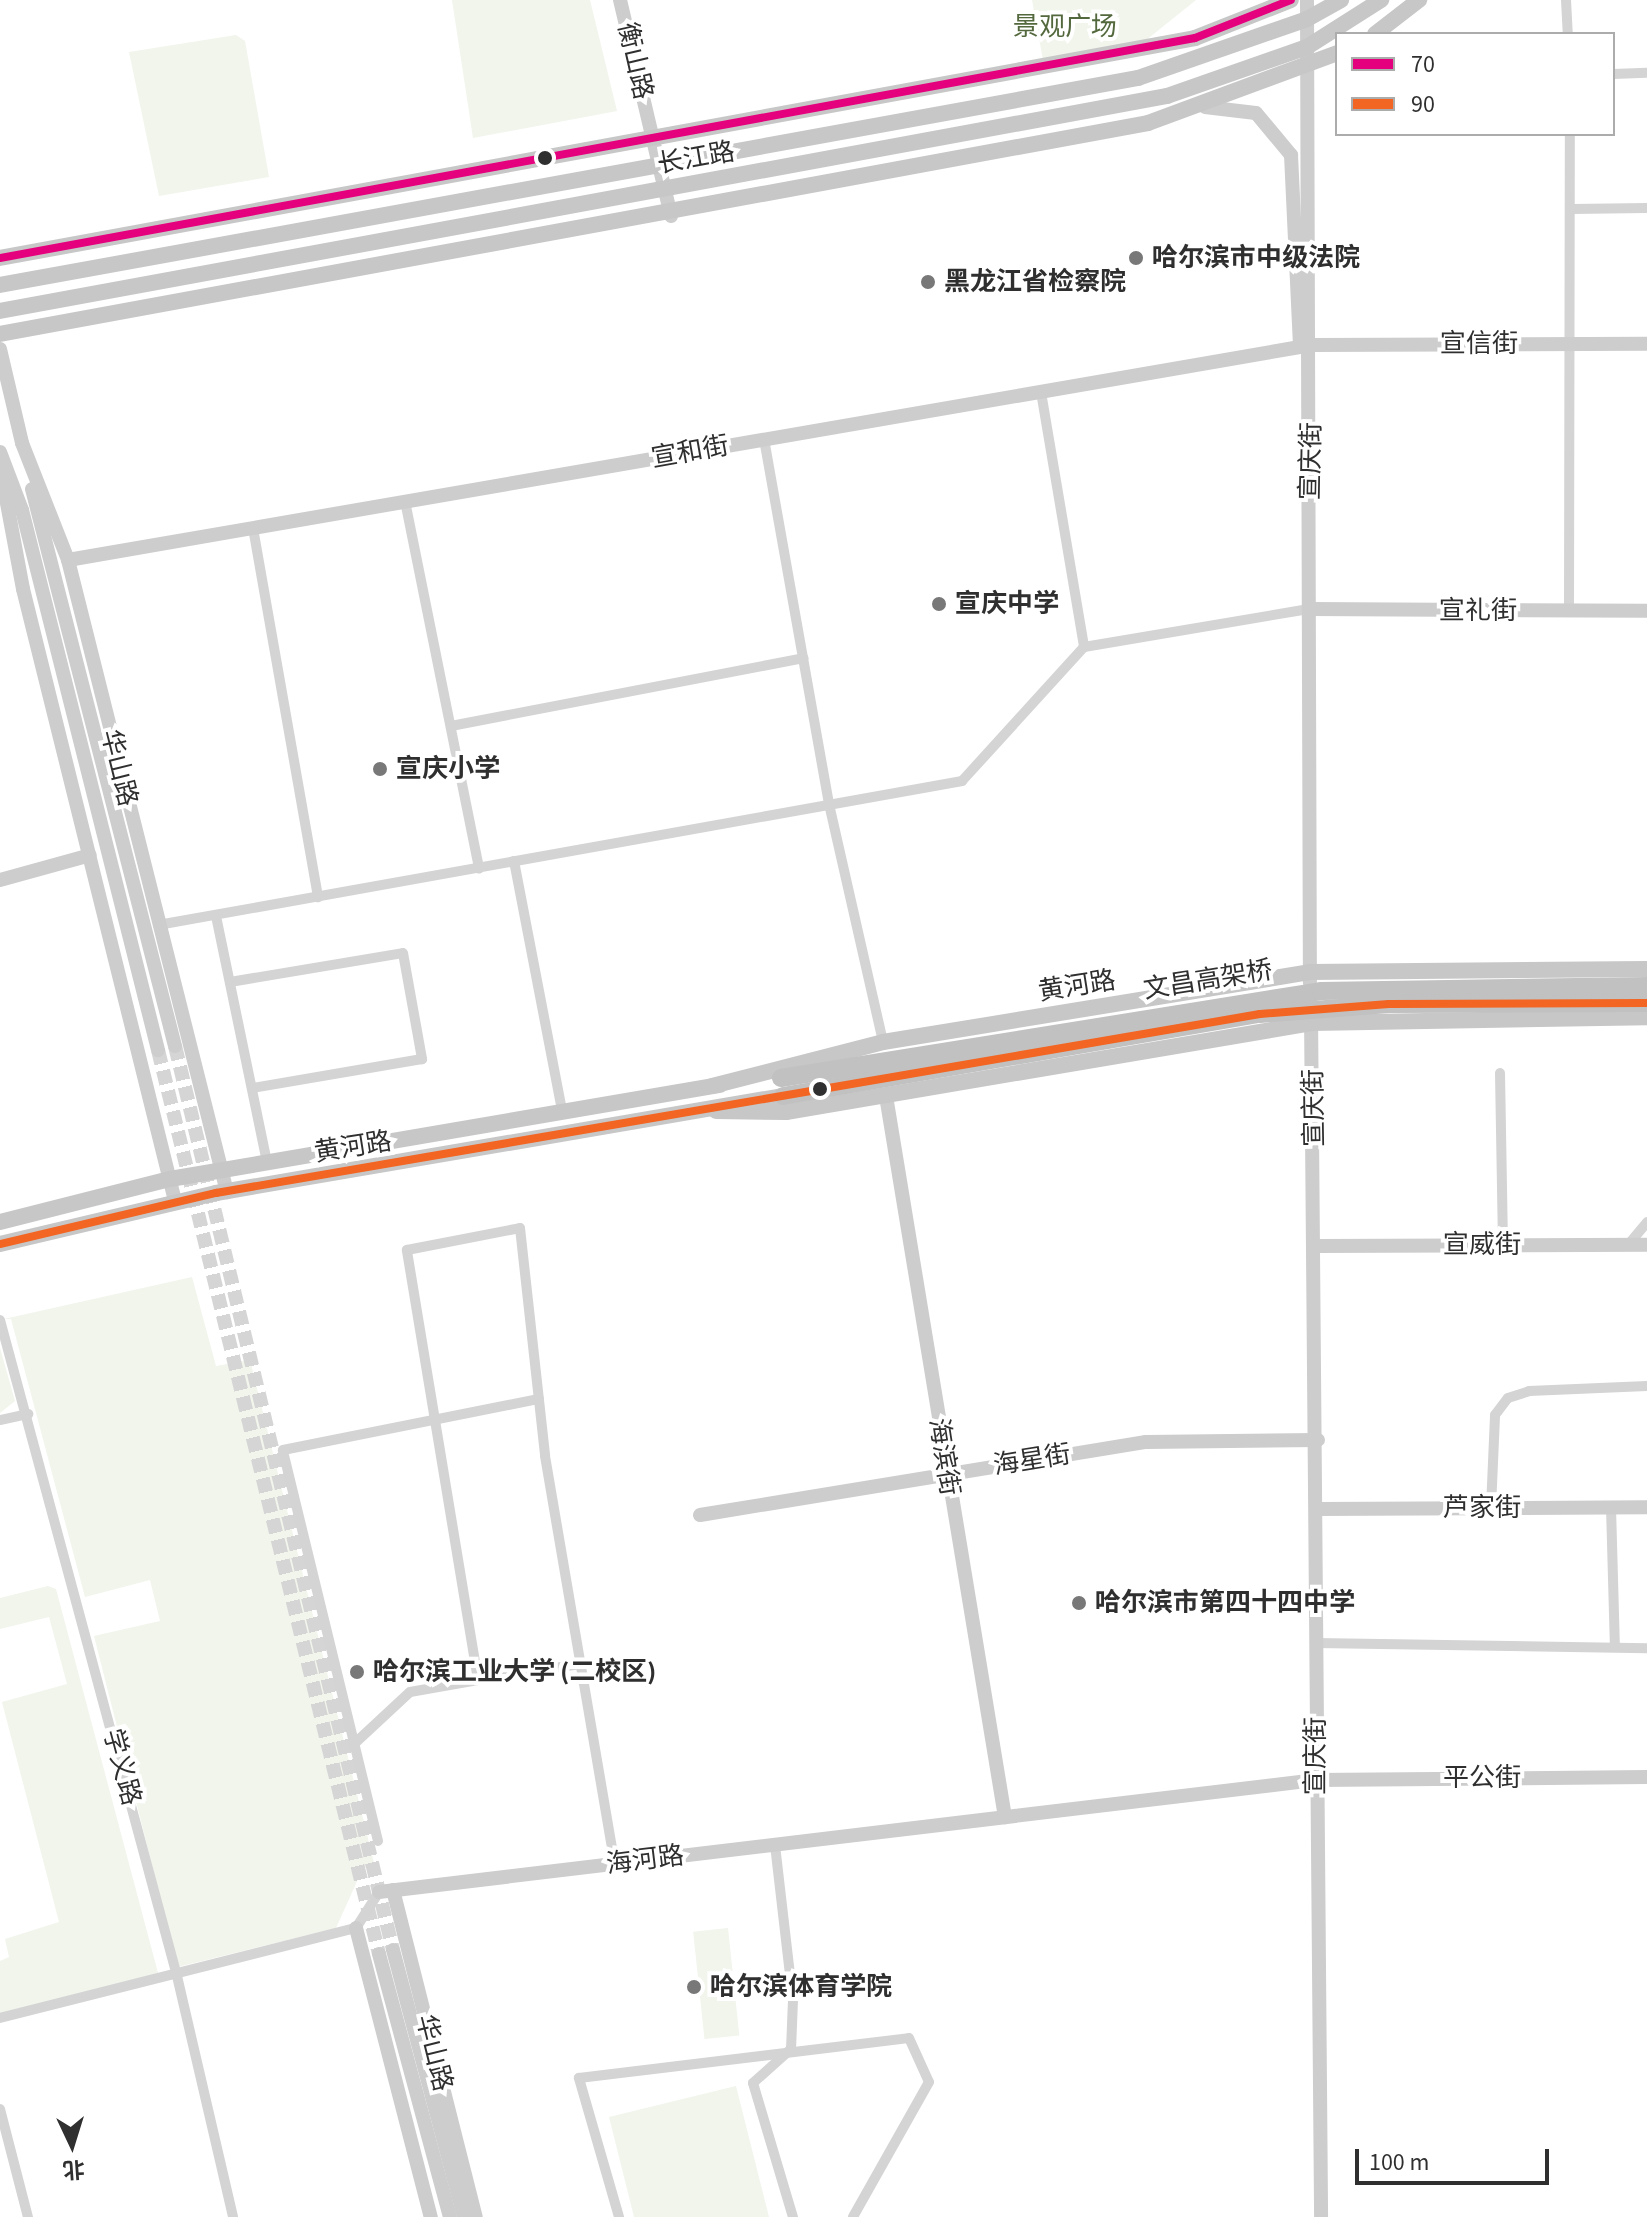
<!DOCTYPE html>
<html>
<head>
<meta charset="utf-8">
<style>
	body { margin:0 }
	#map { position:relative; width:1647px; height:2217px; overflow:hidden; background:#fff; font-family:"Source Sans 3","Noto Sans SC",sans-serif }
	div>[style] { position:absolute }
	.green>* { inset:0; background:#f1f5ec; transform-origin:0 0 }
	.secondary-tunnel>* { height:14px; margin-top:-7px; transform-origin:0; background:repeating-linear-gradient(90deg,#d5d5d5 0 14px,transparent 0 21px) }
	.street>* { height:10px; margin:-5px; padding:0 5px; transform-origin:5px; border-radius:5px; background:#d4d4d4 }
	.secondary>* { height:14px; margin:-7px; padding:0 7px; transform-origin:7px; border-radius:7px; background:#cdcdcd }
	.primary>* { height:16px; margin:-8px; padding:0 8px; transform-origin:8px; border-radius:8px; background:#c7c7c7 }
	.highway-bridge>* { height:18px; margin:-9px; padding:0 9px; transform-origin:9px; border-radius:9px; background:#c1c1c1 }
	.bus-1>* { height:8px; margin:-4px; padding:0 4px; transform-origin:4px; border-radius:4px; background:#e5007d }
	.bus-2>* { height:8px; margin:-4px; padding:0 4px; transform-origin:4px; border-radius:4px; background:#f26522 }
	.dots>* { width:22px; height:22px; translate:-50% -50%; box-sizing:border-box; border:4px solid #fff; border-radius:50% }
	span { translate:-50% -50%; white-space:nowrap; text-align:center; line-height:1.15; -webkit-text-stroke:8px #fff; paint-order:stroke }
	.park-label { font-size:26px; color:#53693d }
	.street-label { font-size:26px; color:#2f2f2f }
	.poi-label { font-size:26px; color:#2f2f2f; font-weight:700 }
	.left { translate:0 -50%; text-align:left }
	.legend { position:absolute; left:1335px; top:32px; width:280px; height:104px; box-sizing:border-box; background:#fff; border:2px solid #acacac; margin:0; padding:10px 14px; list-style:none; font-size:24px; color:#2f2f2f }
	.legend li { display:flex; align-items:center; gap:16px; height:40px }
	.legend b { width:40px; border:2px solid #acacac }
	.north { position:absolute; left:32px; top:2105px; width:80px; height:80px; -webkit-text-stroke:6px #fff; paint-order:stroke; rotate:176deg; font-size:22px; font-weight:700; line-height:32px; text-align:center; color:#2f2f2f }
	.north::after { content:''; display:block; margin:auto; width:28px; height:36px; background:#2f2f2f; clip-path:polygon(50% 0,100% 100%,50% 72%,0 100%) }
	.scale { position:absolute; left:1355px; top:2149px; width:194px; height:36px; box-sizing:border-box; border:4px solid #2f2f2f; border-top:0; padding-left:10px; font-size:24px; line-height:28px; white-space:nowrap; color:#2f2f2f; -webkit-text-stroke:6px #fff; paint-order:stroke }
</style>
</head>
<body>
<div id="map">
	<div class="green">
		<i style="clip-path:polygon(452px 0,590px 0,617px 111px,473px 138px)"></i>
		<i style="clip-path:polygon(1032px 0,1196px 0,1145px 41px,1043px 60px)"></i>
		<i style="clip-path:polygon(236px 35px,245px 41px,269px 177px,159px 196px,129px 52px)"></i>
		<i style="clip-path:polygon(192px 1277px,216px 1366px,250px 1360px,375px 1867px,363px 1868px,336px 1928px,178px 1967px,94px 1636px,160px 1621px,150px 1580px,85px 1597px,11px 1319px,4px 1319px)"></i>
		<i style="clip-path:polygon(0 1348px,15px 1401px,0 1413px)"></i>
		<i style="clip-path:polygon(48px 1586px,56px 1589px,158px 1973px,0 2015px,0 1961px,9px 1957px,5px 1939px,59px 1922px,2px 1702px,67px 1684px,49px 1617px,0 1629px,0 1598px)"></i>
		<i style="left:728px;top:1928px;width:108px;height:35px;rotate:84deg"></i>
		<i style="clip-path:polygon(736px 2086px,769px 2217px,634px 2217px,609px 2117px)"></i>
	</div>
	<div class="secondary-tunnel">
		<i style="left:175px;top:1046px;width:930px;rotate:76.44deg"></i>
		<i style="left:158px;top:1050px;width:931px;rotate:76.26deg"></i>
	</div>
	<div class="street">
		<i style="left:1566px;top:0;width:34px;rotate:87deg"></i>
		<i style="left:1613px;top:74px;width:34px;rotate:-2deg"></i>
		<i style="left:1571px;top:209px;width:76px;rotate:-0.8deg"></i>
		<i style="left:1041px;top:392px;width:259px;rotate:80.4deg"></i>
		<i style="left:764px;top:439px;width:371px;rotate:79.9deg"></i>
		<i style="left:829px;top:804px;width:244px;rotate:77.2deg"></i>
		<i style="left:405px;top:501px;width:375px;rotate:78.6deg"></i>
		<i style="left:253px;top:528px;width:375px;rotate:80deg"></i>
		<i style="left:1569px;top:611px;width:477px;rotate:-89.9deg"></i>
		<i style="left:451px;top:726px;width:359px;rotate:-10.9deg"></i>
		<i style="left:514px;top:861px;width:255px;rotate:79.1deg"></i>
		<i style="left:216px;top:916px;width:251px;rotate:78.3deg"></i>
		<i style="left:158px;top:925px;width:817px;rotate:-10.15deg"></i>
		<i style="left:962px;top:781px;width:181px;rotate:-47.7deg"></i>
		<i style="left:1084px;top:647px;width:228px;rotate:-9.6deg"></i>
		<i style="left:230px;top:982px;width:175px;rotate:-9.5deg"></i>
		<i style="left:403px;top:953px;width:108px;rotate:79.8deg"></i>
		<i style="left:422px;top:1059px;width:172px;rotate:170.3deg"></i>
		<i style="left:1500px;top:1073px;width:172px;rotate:89deg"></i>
		<i style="left:1628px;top:1245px;width:30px;rotate:-50deg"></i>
		<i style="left:0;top:1320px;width:679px;rotate:74.9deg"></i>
		<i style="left:177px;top:1976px;width:247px;rotate:76.9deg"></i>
		<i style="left:0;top:1420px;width:29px;rotate:-12deg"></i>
		<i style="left:1611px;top:1507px;width:140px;rotate:88.4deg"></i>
		<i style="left:1491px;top:1508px;width:93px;rotate:-87.5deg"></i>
		<i style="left:1495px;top:1415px;width:21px;rotate:-53deg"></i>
		<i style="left:1508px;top:1398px;width:22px;rotate:-18deg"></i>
		<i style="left:1529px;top:1391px;width:118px;rotate:-2.4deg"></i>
		<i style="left:1316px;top:1643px;width:331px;rotate:0.9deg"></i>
		<i style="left:580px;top:1664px;width:103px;rotate:171.1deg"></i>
		<i style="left:478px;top:1680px;width:436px;rotate:-99.4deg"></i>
		<i style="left:407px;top:1250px;width:115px;rotate:-11deg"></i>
		<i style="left:520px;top:1228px;width:229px;rotate:83.7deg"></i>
		<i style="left:545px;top:1456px;width:414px;rotate:80.3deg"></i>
		<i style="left:354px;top:1744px;width:76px;rotate:-42.9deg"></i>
		<i style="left:410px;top:1692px;width:69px;rotate:-10deg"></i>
		<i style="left:378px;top:1841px;width:402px;rotate:-103.7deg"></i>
		<i style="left:283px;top:1450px;width:261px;rotate:-11.3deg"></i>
		<i style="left:775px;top:1845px;width:156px;rotate:83.4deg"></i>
		<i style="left:793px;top:2000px;width:49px;rotate:92.3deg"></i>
		<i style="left:791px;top:2049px;width:51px;rotate:138.2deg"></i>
		<i style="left:753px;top:2083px;width:140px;rotate:73.4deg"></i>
		<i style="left:0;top:2018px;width:367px;rotate:-14.2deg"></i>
		<i style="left:356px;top:1928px;width:43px;rotate:-57.4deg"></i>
		<i style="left:0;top:2109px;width:112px;rotate:75.5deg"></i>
		<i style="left:619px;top:2217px;width:145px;rotate:-106.1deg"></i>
		<i style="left:579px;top:2078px;width:332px;rotate:-6.9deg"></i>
		<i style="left:909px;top:2038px;width:48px;rotate:65.6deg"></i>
		<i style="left:929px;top:2082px;width:155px;rotate:119.4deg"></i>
	</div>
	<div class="secondary">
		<i style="left:620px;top:0;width:222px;rotate:76.7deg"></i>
		<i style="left:1307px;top:0;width:983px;rotate:89.83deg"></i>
		<i style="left:1205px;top:107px;width:51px;rotate:6.7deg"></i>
		<i style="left:1256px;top:113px;width:55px;rotate:50.2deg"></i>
		<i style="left:1291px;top:155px;width:192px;rotate:87.3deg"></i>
		<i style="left:0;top:349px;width:97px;rotate:76.8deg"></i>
		<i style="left:22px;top:443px;width:126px;rotate:68.5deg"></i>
		<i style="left:68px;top:560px;width:652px;rotate:75.88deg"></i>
		<i style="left:0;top:452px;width:62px;rotate:69.2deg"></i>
		<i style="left:22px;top:510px;width:557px;rotate:75.86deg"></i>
		<i style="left:0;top:466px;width:125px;rotate:79.4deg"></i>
		<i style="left:23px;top:589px;width:631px;rotate:76.05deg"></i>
		<i style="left:32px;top:489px;width:575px;rotate:75.6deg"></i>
		<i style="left:68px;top:560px;width:1262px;rotate:-9.81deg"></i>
		<i style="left:1312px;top:345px;width:335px;rotate:-0.2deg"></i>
		<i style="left:1309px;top:609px;width:338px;rotate:0.3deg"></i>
		<i style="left:0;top:880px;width:93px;rotate:-15.5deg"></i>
		<i style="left:1311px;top:1012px;width:1205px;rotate:89.52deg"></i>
		<i style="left:886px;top:1096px;width:731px;rotate:80.63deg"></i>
		<i style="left:1317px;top:1246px;width:330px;rotate:-0.2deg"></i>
		<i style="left:1317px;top:1509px;width:330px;rotate:-0.3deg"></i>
		<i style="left:700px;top:1515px;width:452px;rotate:-9.3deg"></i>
		<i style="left:1146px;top:1442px;width:172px;rotate:-0.7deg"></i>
		<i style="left:393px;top:1890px;width:337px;rotate:75.8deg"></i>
		<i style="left:379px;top:1892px;width:944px;rotate:-6.82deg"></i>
		<i style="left:1316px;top:1780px;width:331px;rotate:-0.5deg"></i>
		<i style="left:356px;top:1928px;width:299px;rotate:75.5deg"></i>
		<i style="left:393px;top:1950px;width:276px;rotate:75.1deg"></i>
		<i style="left:379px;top:1954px;width:272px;rotate:74.9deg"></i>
	</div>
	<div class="primary">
		<i style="left:1375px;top:34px;width:56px;rotate:-37.7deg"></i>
		<i style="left:0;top:258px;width:1215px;rotate:-10.43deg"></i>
		<i style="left:1195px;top:38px;width:103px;rotate:-21.6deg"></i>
		<i style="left:0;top:285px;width:1157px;rotate:-10.31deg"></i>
		<i style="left:1138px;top:78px;width:179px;rotate:-19.2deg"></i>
		<i style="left:1307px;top:19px;width:39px;rotate:-29deg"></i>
		<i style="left:0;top:311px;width:1187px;rotate:-10.44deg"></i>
		<i style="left:1167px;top:96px;width:148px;rotate:-19.3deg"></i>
		<i style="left:1307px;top:47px;width:88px;rotate:-32.4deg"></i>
		<i style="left:0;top:334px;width:1167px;rotate:-10.41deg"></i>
		<i style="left:1148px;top:123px;width:202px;rotate:-20.3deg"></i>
		<i style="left:712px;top:1086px;width:177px;rotate:-14.4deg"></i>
		<i style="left:883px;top:1042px;width:432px;rotate:-9.3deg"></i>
		<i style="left:1309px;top:972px;width:338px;rotate:-0.5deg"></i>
		<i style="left:716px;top:1111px;width:70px;rotate:0.8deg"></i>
		<i style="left:786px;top:1112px;width:533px;rotate:-9.6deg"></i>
		<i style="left:1312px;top:1023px;width:335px;rotate:-1deg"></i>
		<i style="left:0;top:1222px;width:175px;rotate:-14.2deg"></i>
		<i style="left:170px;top:1179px;width:558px;rotate:-9.7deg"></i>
		<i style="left:0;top:1244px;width:222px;rotate:-13.3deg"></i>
		<i style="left:216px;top:1193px;width:575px;rotate:-9.71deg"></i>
	</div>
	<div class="highway-bridge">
		<i style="left:781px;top:1078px;width:547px;rotate:-9.15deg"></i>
		<i style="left:1321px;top:991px;width:326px;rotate:-0.9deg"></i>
		<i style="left:783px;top:1096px;width:484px;rotate:-9.8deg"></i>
		<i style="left:1260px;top:1014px;width:129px;rotate:-4.4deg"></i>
		<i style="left:1389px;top:1004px;width:258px;rotate:-0.2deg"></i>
	</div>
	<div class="bus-1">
		<i style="left:0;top:258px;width:1215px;rotate:-10.43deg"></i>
		<i style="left:1195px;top:38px;width:103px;rotate:-21.6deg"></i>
	</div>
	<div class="bus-2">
		<i style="left:0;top:1244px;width:222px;rotate:-13.3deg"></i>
		<i style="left:216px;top:1193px;width:1059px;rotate:-9.73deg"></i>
		<i style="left:1260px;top:1014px;width:129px;rotate:-4.4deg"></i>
		<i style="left:1389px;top:1004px;width:258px;rotate:-0.2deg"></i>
	</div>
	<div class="dots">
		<i style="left:545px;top:158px;background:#2f2f2f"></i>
		<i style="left:1136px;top:258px;background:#787878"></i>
		<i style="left:928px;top:282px;background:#787878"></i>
		<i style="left:939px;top:604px;background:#787878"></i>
		<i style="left:380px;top:769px;background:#787878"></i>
		<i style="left:820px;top:1089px;background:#2f2f2f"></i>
		<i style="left:1079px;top:1603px;background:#787878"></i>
		<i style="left:357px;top:1672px;background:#787878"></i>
		<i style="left:694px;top:1987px;background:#787878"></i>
	</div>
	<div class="park-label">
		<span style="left:1065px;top:27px">景观广场</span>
	</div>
	<div class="street-label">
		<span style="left:635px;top:61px;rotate:77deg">衡山路</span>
		<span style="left:696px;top:158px;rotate:-10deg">长江路</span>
		<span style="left:1479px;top:344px">宣信街</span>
		<span style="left:690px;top:452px;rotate:-10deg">宣和街</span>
		<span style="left:1311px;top:461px;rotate:-89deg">宣庆街</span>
		<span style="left:1478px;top:611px">宣礼街</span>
		<span style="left:119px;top:768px;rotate:76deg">华山路</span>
		<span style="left:1208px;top:980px;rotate:-9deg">文昌高架桥</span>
		<span style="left:1077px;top:986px;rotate:-9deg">黄河路</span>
		<span style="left:1314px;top:1108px;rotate:-91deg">宣庆街</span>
		<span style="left:353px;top:1147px;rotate:-9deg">黄河路</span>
		<span style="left:1482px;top:1245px">宣威街</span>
		<span style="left:944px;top:1457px;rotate:81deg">海滨街</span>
		<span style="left:1032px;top:1460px;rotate:-9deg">海星街</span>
		<span style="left:1482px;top:1508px">芦家街</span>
		<span style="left:1316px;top:1756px;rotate:-90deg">宣庆街</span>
		<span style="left:122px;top:1767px;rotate:75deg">学义路</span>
		<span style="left:1482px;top:1778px">平公街</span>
		<span style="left:645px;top:1860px;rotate:-7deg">海河路</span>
		<span style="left:434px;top:2053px;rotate:76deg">华山路</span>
	</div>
	<div class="poi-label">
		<span class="left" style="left:1152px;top:258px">哈尔滨市中级法院</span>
		<span class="left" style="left:944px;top:282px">黑龙江省检察院</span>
		<span class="left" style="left:955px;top:604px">宣庆中学</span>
		<span class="left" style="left:396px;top:769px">宣庆小学</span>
		<span class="left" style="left:1095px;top:1603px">哈尔滨市第四十四中学</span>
		<span class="left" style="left:373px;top:1672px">哈尔滨工业大学 (二校区)</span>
		<span class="left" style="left:710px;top:1987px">哈尔滨体育学院</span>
	</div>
	<ul class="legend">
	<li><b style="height:10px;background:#e5007d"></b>70</li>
	<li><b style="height:10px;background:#f26522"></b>90</li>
	</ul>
	<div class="north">北</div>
	<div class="scale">100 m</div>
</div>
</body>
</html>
